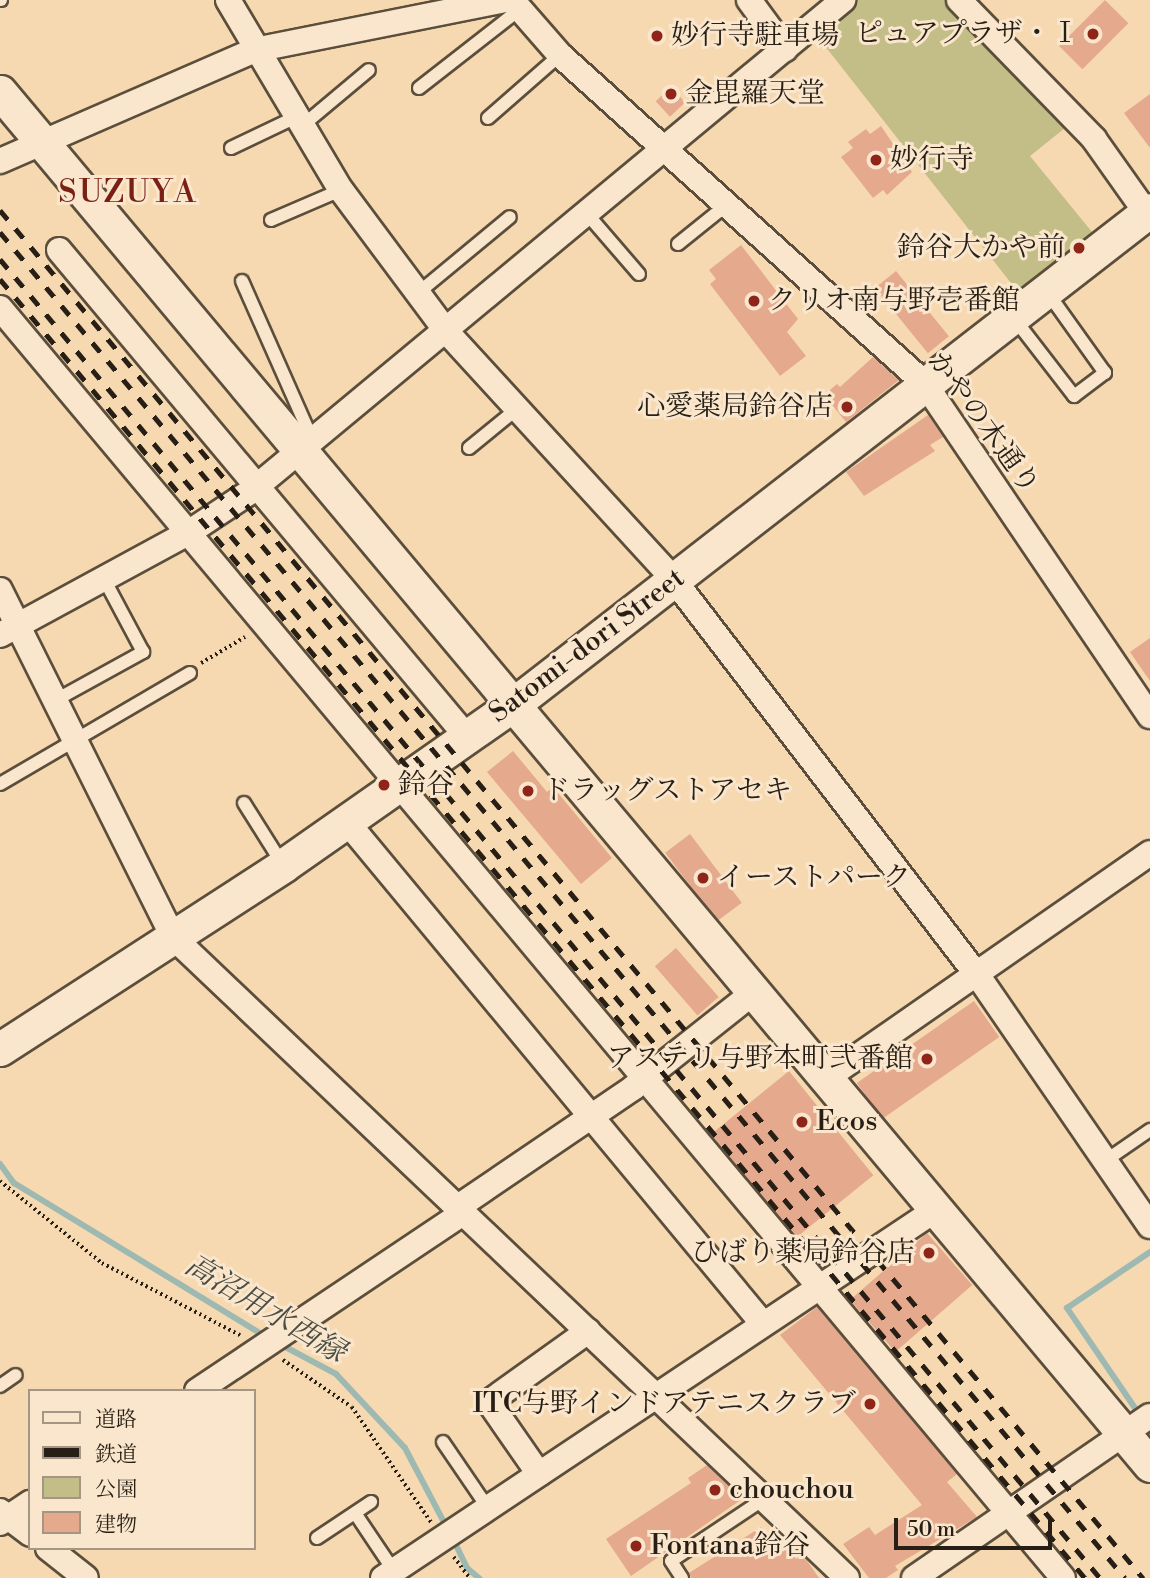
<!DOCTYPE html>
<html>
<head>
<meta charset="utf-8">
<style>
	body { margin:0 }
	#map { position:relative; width:1150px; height:1578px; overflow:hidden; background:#f6d9b0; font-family:"Libre Bodoni","Noto Serif JP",serif }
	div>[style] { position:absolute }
	.green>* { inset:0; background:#c3bd87 }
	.stream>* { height:6px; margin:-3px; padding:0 3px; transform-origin:3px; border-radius:3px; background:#9db9b1 }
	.building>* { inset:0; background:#e5a98e; transform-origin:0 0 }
	.path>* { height:3.5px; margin-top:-1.75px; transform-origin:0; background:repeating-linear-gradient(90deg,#271f15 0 2px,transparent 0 5.5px) }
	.roads { filter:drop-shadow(2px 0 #5b4e3c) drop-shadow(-2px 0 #5b4e3c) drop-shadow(0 2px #5b4e3c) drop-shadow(0 -2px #5b4e3c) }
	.lane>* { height:12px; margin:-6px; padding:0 6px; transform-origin:6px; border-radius:6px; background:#f9e6cc }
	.street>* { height:24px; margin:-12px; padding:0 12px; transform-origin:12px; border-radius:12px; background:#f9e6cc }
	.secondary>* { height:33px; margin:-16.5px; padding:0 16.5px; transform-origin:16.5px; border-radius:16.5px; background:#f9e6cc }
	.rail>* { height:5px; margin-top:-2.5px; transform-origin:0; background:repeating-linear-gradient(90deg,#271f15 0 12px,transparent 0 24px) }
	.dots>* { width:19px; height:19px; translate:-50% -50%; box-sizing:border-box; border:4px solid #f9e6cc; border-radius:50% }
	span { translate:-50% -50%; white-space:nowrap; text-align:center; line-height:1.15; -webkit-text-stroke:6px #f9e6cc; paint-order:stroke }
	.poi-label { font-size:28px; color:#271f15 }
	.right { translate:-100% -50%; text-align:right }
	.left { translate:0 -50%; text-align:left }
	.street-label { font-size:28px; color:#271f15 }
	.water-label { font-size:30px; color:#4a4d44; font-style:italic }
	.quarter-label { font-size:32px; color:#7a1f14; letter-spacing:2px }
	.legend { position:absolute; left:28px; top:1389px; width:228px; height:161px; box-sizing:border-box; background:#f9e6cc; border:2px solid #a59683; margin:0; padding:9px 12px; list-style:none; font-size:21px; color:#271f15 }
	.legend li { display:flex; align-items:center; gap:14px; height:35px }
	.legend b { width:35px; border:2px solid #a59683 }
	.scale { position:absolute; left:894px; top:1518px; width:158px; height:32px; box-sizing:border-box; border:4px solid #271f15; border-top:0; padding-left:9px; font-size:21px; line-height:24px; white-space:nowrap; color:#271f15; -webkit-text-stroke:5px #f9e6cc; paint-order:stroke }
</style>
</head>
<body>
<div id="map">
	<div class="green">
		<i style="clip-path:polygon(850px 0,953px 0,1070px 124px,1030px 156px,1092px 232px,1018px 292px,814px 32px)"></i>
	</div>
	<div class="stream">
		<i style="left:0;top:1164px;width:24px;rotate:54deg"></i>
		<i style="left:14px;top:1183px;width:295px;rotate:31.4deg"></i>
		<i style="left:278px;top:1343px;width:66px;rotate:28.1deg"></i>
		<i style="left:336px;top:1374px;width:101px;rotate:47deg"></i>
		<i style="left:405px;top:1448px;width:93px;rotate:62.3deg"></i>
		<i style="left:1137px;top:1411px;width:125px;rotate:-124.2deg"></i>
		<i style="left:1067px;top:1308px;width:100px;rotate:-34deg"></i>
		<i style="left:453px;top:1539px;width:32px;rotate:64deg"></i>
		<i style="left:467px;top:1568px;width:16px;rotate:40deg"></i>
	</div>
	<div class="building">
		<i style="left:1105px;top:0;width:33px;height:65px;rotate:45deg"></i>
		<i style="left:671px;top:87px;width:21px;height:21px;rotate:47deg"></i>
		<i style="clip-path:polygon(1150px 94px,1150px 148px,1124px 113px)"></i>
		<i style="clip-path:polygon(881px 126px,912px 172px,887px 195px,883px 190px,873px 198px,841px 157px,853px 148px,848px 142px,866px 129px,870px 134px)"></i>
		<i style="clip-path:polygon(741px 245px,798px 319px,787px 332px,806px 356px,780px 376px,710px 284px,716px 279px,709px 270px)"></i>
		<i style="left:896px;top:271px;width:84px;height:27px;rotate:51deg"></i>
		<i style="clip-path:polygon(873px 357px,899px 380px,846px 422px,824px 395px,837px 384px,840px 387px)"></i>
		<i style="clip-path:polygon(928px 415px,943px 437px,930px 445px,935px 451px,864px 496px,846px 472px)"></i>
		<i style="clip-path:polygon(1150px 638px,1150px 681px,1130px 652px)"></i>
		<i style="clip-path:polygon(513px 751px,547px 792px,553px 787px,612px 858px,581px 884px,487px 772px)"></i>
		<i style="left:690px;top:834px;width:86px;height:31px;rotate:53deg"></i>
		<i style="left:676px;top:948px;width:65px;height:28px;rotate:49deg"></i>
		<i style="left:974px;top:1001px;width:44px;height:143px;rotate:55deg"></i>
		<i style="left:789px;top:1071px;width:134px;height:100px;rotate:51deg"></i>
		<i style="left:927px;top:1233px;width:69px;height:102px;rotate:49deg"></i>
		<i style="clip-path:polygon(817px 1307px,957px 1474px,947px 1482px,977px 1517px,895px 1566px,898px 1570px,886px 1578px,869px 1578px,843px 1544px,869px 1527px,875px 1535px,922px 1505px,780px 1335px)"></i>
		<i style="clip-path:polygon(707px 1465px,742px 1499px,631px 1576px,606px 1539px,691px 1483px,688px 1478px)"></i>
		<i style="clip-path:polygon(761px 1527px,776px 1550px,786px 1544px,796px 1559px,801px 1555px,808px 1562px,819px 1578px,691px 1578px,689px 1573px)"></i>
	</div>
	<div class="path">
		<i style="left:201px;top:663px;width:51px;rotate:-30.6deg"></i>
		<i style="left:0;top:1181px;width:131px;rotate:38.8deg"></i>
		<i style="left:102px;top:1263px;width:156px;rotate:27.6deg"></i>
		<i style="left:283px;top:1360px;width:83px;rotate:34.3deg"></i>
		<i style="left:352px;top:1407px;width:140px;rotate:55.5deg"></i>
		<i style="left:454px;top:1557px;width:26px;rotate:53deg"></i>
	</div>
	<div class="roads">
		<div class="lane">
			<i style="left:0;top:0;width:1px"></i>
			<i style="left:419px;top:88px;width:128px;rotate:-38deg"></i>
			<i style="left:488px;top:118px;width:96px;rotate:-41.2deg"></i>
			<i style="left:302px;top:126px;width:87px;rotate:-39.9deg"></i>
			<i style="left:231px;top:148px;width:72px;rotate:-25.5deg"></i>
			<i style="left:588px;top:215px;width:78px;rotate:49.2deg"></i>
			<i style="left:271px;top:220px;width:76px;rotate:-23.2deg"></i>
			<i style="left:678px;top:244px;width:65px;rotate:-38.8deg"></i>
			<i style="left:242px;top:281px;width:175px;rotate:66.1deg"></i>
			<i style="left:418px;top:293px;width:119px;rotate:-39.6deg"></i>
			<i style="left:1013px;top:317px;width:100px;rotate:52.3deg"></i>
			<i style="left:1074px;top:396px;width:39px;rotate:-37deg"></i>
			<i style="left:1105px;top:373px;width:98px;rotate:-125.5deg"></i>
			<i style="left:469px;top:448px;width:63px;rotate:-39.2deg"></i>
			<i style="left:54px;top:701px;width:102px;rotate:-28.8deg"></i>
			<i style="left:143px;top:652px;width:83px;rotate:-118.1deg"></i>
			<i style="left:0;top:784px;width:220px;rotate:-30.3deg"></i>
			<i style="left:244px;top:803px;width:73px;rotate:57.8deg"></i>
			<i style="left:1105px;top:1161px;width:55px;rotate:-34.6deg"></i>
			<i style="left:0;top:1386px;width:19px;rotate:-35deg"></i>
			<i style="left:443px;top:1442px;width:80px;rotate:55.7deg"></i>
			<i style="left:355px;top:1513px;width:70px;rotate:56.1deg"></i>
			<i style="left:317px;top:1538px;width:65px;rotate:-33.7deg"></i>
			<i style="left:682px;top:1578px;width:20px;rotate:-123deg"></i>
			<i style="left:671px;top:1561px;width:112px;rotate:-33.7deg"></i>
		</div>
		<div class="street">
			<i style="left:228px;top:0;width:221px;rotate:59.3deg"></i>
			<i style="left:341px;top:190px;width:176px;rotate:53.3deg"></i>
			<i style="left:446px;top:331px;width:338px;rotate:47.5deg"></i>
			<i style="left:674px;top:580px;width:496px;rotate:52.5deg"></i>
			<i style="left:976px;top:973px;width:307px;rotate:55.5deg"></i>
			<i style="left:512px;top:0;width:73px;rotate:48.9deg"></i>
			<i style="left:560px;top:55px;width:491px;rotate:42deg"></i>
			<i style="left:925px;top:384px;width:401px;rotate:55.9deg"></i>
			<i style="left:749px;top:0;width:61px;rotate:53.7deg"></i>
			<i style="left:959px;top:0;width:194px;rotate:45.8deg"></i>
			<i style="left:1094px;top:139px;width:97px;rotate:54.7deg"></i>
			<i style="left:0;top:161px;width:278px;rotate:-23.5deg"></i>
			<i style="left:255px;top:50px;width:255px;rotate:-11.3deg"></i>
			<i style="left:59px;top:250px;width:635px;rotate:50.04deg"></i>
			<i style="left:0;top:308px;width:1656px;rotate:50.07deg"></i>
			<i style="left:0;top:590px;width:388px;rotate:63.5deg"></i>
			<i style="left:173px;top:937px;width:930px;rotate:43.56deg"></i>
			<i style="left:0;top:635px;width:214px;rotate:-28.5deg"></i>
			<i style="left:188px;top:533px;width:74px;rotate:-33.5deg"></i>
			<i style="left:250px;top:492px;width:771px;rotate:-39.68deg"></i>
			<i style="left:347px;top:822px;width:652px;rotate:50.35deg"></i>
			<i style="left:825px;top:1079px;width:396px;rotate:-34.8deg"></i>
			<i style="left:458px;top:1207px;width:212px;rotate:-34.2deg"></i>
			<i style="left:633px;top:1088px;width:154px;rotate:-38.4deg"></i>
			<i style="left:197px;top:1391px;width:320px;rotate:-33.8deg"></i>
			<i style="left:539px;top:1474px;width:88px;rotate:-124.8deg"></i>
			<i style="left:489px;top:1402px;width:122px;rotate:-35.6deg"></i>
			<i style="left:0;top:1511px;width:38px;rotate:37deg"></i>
			<i style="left:0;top:1523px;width:36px;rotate:-34deg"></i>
			<i style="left:48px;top:1548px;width:48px;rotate:38.3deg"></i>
			<i style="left:383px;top:1578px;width:666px;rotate:-33.67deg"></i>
			<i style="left:914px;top:1578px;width:286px;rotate:-34.5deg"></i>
		</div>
		<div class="secondary">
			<i style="left:0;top:92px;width:1791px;rotate:50.05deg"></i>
			<i style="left:0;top:1049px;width:338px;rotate:-32.9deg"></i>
			<i style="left:284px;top:865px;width:276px;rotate:-35deg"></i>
			<i style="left:510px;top:707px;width:810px;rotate:-37.83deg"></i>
		</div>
	</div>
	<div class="rail">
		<i style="left:0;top:210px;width:1783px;rotate:50.12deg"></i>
		<i style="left:0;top:232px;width:1754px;rotate:50.11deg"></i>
		<i style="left:0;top:259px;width:1717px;rotate:50.17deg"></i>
		<i style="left:0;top:279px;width:1693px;rotate:50.13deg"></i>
	</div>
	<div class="dots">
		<i style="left:1093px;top:34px;background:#8f2418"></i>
		<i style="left:657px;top:36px;background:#8f2418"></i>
		<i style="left:671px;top:94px;background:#8f2418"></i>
		<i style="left:876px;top:160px;background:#8f2418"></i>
		<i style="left:1079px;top:248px;background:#8f2418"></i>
		<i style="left:754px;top:301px;background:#8f2418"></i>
		<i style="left:847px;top:407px;background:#8f2418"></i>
		<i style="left:384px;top:785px;background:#8f2418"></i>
		<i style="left:528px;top:791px;background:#8f2418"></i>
		<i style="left:703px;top:878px;background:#8f2418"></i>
		<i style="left:927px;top:1059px;background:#8f2418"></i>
		<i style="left:802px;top:1122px;background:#8f2418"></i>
		<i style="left:929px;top:1253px;background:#8f2418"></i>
		<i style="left:870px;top:1404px;background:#8f2418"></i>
		<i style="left:715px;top:1490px;background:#8f2418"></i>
		<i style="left:636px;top:1546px;background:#8f2418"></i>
	</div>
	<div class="poi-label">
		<span class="right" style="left:1079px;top:34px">ピュアプラザ・Ⅰ</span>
		<span class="left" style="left:671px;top:36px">妙行寺駐車場</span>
		<span class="left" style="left:685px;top:94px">金毘羅天堂</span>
		<span class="left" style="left:890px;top:160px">妙行寺</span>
		<span class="right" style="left:1065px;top:248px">鈴谷大かや前</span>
		<span class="left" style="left:768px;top:301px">クリオ南与野壱番館</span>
		<span class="right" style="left:833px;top:407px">心愛薬局鈴谷店</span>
		<span class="left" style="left:398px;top:785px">鈴谷</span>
		<span class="left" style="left:542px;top:791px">ドラッグストアセキ</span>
		<span class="left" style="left:717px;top:878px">イーストパーク</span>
		<span class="right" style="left:913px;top:1059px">アステリ与野本町弐番館</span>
		<span class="left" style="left:816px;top:1122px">Ecos</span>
		<span class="right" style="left:915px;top:1253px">ひばり薬局鈴谷店</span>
		<span class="right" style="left:856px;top:1404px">ITC与野インドアテニスクラブ</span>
		<span class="left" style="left:729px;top:1490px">chouchou</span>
		<span class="left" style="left:650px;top:1546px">Fontana鈴谷</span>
	</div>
	<div class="street-label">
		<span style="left:983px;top:423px;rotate:54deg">かやの木通り</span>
		<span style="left:587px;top:646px;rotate:-37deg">Satomi-dori Street</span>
	</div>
	<div class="water-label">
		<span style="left:265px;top:1309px;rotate:31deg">高沼用水西縁</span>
	</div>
	<div class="quarter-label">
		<span style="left:128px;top:192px">SUZUYA</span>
	</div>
	<ul class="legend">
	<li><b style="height:9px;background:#f9e6cc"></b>道路</li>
	<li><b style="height:9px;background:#271f15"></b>鉄道</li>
	<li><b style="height:19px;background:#c3bd87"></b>公園</li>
	<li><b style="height:19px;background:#e5a98e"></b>建物</li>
	</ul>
	<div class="scale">50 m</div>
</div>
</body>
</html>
